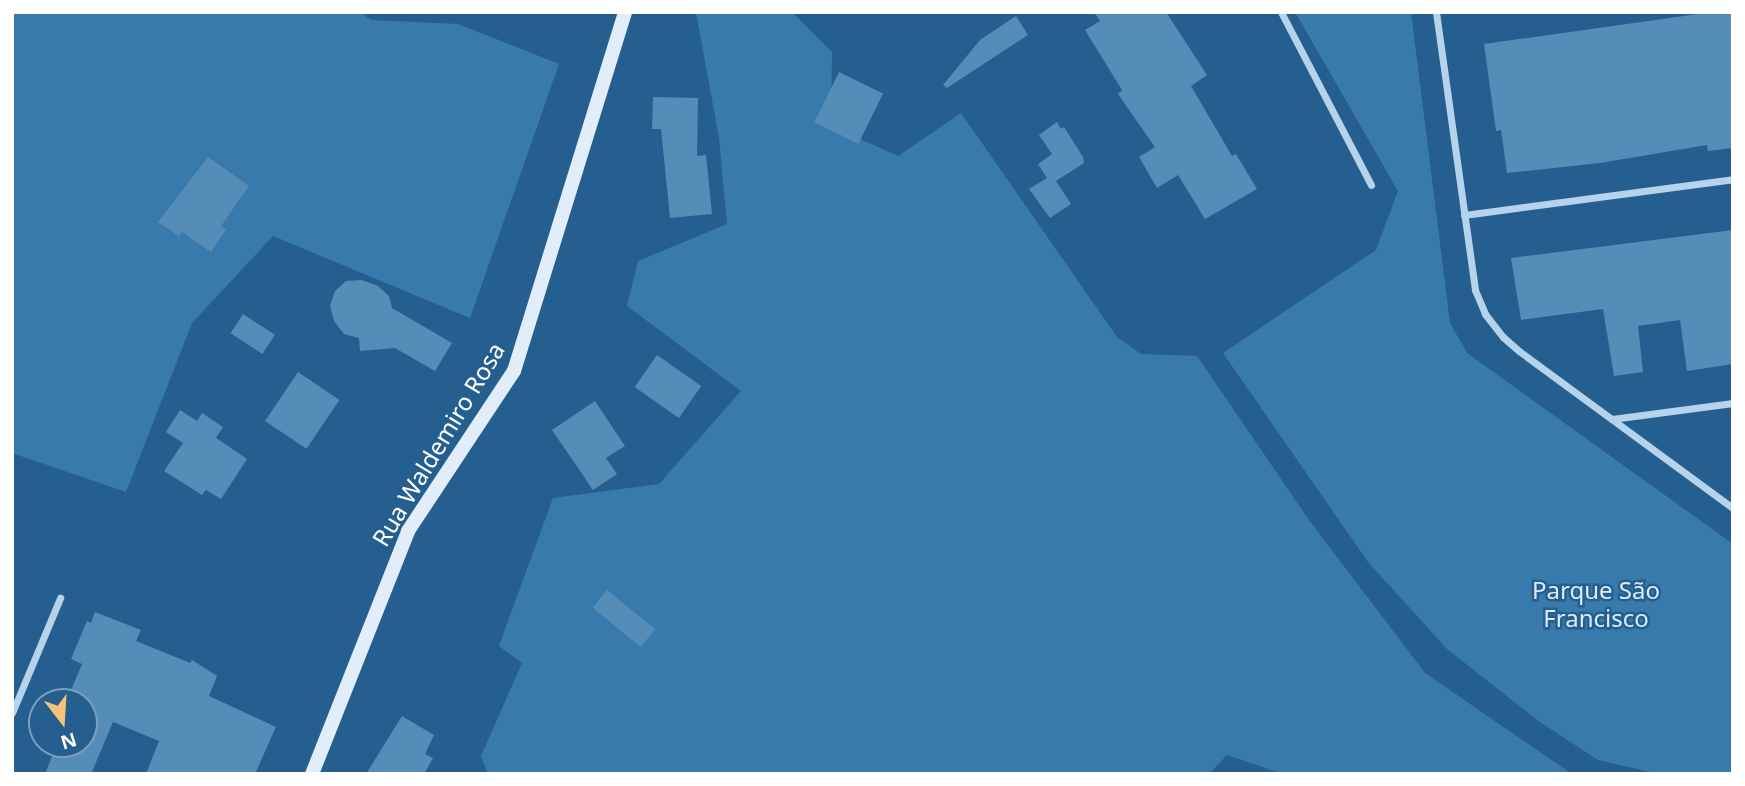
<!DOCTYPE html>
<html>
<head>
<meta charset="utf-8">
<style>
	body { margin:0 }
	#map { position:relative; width:1745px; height:786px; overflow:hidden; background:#255f8f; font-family:"Noto Sans",sans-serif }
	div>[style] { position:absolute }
	.green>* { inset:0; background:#397aac }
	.building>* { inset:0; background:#558db9; transform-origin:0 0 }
	.street>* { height:7px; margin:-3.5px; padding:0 3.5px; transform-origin:3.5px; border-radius:3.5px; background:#b5d4eb }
	.secondary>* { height:14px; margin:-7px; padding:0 7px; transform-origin:7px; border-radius:7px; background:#e1eef9 }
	span { translate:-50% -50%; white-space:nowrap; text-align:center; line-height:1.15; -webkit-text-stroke:5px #255f8f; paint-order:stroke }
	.street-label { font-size:24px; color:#fff }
	.park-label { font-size:24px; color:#daebf9 }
	.frame { position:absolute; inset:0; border:14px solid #fff; pointer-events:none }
	.north { position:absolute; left:28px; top:688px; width:70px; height:70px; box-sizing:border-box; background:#255f8f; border:2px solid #7c9fbc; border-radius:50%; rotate:163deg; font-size:19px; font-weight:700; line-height:28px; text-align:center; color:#fff }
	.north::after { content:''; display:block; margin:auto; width:24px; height:32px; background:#f6c479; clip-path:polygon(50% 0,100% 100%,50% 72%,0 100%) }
</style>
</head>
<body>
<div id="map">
	<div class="green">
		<i style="clip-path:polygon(12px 12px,360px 12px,371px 20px,458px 24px,559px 64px,470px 318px,273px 236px,192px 323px,126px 492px,12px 453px)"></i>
		<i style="clip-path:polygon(696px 12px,792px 12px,832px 52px,831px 126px,898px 156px,961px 113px,1117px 337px,1141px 354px,1197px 356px,1309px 520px,1425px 673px,1572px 774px,1283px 774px,1227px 755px,1209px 774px,488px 774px,481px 756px,522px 663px,499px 646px,553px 498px,659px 484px,741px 391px,627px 306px,638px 261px,727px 224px,719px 138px)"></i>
		<i style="clip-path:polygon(1295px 12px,1411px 12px,1450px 323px,1467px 353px,1733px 544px,1733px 774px,1659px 774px,1598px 760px,1537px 720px,1447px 649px,1368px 562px,1223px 353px,1376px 250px,1398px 191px)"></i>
	</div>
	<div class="building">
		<i style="clip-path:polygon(1094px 12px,1166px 12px,1207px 75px,1191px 86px,1232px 156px,1236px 154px,1257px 189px,1205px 219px,1178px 175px,1157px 188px,1139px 157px,1155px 147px,1118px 94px,1122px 90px,1085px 30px,1100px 21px)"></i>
		<i style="clip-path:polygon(1712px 12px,1733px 12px,1733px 148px,1708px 151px,1707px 145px,1600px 163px,1507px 173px,1501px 130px,1496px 131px,1484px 44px)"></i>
		<i style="clip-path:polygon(1016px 16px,1028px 35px,947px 88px,943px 85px,980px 40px)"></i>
		<i style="left:839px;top:72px;width:49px;height:56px;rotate:26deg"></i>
		<i style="clip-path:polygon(653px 97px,698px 98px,697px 156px,706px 155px,712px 214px,670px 218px,661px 129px,652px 129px)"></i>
		<i style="clip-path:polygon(1057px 122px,1061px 129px,1064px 127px,1083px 157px,1084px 163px,1056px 181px,1071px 204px,1050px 218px,1029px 189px,1047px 178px,1038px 164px,1052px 154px,1039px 135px)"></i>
		<i style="clip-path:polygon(208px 157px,249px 186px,221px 226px,226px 229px,211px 252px,182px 232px,179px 236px,158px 222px)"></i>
		<i style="clip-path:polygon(1733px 230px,1733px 364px,1687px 371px,1680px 320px,1638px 326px,1643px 372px,1614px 376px,1603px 309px,1521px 320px,1511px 258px)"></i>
		<i style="clip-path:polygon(362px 280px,378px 286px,389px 296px,392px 308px,452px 343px,435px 371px,395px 348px,360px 351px,359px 338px,344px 334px,334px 321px,330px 306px,335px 291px,346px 281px)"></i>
		<i style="left:243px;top:314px;width:38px;height:23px;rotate:33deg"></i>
		<i style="left:657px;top:355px;width:54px;height:39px;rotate:35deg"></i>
		<i style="left:298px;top:372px;width:50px;height:59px;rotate:34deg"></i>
		<i style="clip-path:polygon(595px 401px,625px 446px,606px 458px,617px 474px,593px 490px,552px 430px)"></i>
		<i style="clip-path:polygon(180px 410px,197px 421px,202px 413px,223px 427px,216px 438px,247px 459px,221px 499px,206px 490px,202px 495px,164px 471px,183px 443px,166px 432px)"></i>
		<i style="left:607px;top:590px;width:62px;height:23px;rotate:39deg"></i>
		<i style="clip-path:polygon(95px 612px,141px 630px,136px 641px,190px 663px,192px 660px,217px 676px,209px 696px,276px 727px,255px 774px,146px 774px,159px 741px,113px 722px,91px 774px,45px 774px,57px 744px,84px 744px,84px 702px,66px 702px,82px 664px,71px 659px,87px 621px,91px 623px)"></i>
		<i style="clip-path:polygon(402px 716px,434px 735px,425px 754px,433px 758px,424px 774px,366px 774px)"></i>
	</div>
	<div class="street">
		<i style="left:1281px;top:12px;width:195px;rotate:62.5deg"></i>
		<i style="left:1436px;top:12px;width:281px;rotate:82deg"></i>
		<i style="left:1475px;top:290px;width:26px;rotate:67deg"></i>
		<i style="left:1485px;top:314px;width:29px;rotate:52deg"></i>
		<i style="left:1503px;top:337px;width:21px;rotate:41deg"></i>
		<i style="left:1519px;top:351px;width:265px;rotate:36.3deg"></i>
		<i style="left:1464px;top:215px;width:271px;rotate:-7.6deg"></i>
		<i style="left:1612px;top:419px;width:122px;rotate:-7.5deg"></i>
		<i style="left:12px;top:713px;width:125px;rotate:-67.3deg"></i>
	</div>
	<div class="secondary">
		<i style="left:312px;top:774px;width:261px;rotate:-68.4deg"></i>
		<i style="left:408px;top:531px;width:192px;rotate:-56.5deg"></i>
		<i style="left:514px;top:371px;width:376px;rotate:-72.8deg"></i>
	</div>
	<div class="street-label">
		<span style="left:438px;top:444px;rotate:-59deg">Rua Waldemiro Rosa</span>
	</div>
	<div class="park-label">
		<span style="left:1596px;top:604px">Parque São<br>Francisco</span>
	</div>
	<div class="frame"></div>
	<div class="north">N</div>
</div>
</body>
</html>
